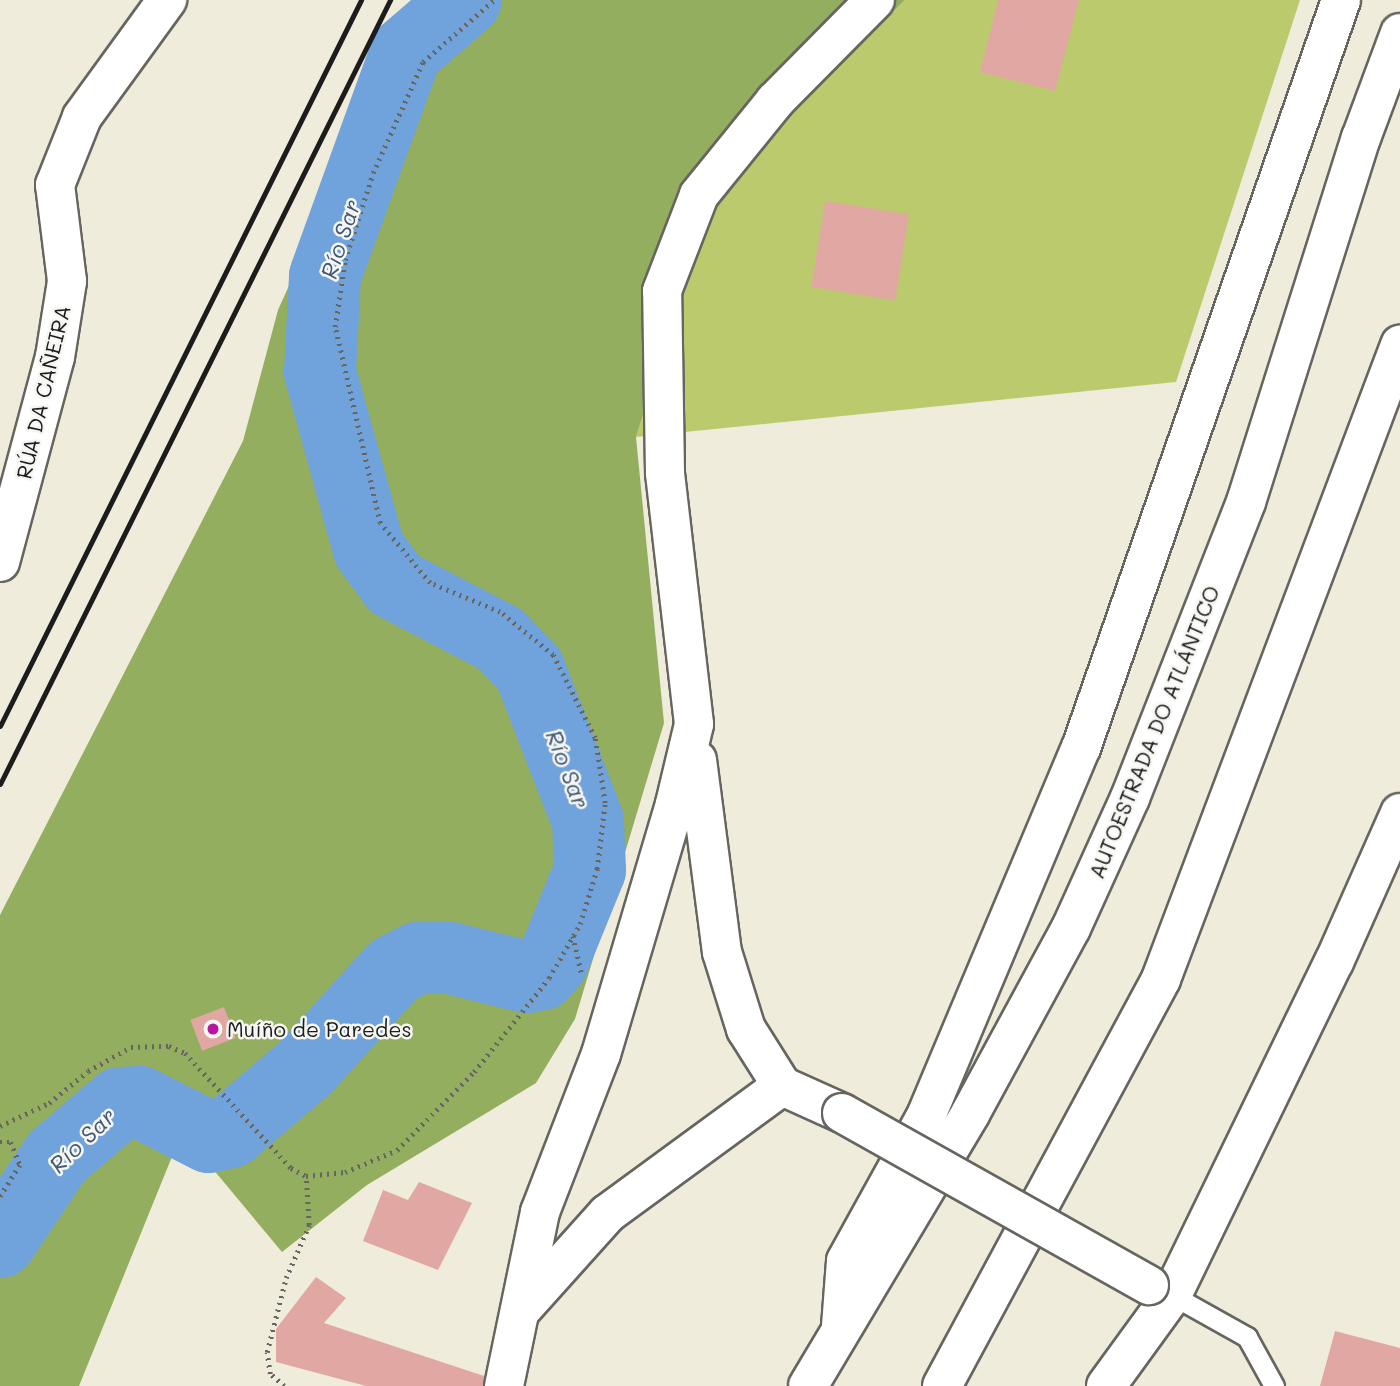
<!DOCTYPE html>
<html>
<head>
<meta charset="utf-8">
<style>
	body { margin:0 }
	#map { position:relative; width:1400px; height:1386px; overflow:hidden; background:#f0ecdb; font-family:Mali,sans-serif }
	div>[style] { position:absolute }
	.green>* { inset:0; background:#bbca6d }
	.forest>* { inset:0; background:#94ae60 }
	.river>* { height:72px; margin:-36px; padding:0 36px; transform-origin:36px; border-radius:36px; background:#70a2db }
	.building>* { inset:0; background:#e1a7a2; transform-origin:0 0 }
	.path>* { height:4.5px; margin-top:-2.25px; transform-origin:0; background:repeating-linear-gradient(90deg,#66655f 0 2px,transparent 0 7px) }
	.roads { filter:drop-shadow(2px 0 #66655f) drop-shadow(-2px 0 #66655f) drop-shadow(0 2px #66655f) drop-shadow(0 -2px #66655f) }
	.lane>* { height:19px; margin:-9.5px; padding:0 9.5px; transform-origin:9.5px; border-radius:9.5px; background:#fff }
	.street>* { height:38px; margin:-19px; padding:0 19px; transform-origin:19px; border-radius:19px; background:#fff }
	.highway>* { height:38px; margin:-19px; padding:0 19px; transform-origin:19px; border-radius:19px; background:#fff }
	.rail>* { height:5px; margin:-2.5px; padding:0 2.5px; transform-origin:2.5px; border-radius:2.5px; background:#1c1c1c }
	.bridges { filter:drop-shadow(2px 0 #66655f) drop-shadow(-2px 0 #66655f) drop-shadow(0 2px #66655f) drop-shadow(0 -2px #66655f) }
	.street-bridge>* { height:38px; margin:-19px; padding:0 19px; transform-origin:19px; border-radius:19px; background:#fff }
	.dots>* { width:19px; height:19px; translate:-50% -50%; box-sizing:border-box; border:4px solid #f6f6f2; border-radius:50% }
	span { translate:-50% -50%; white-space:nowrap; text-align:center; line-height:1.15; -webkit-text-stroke:5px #f6f6f2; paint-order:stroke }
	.street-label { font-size:21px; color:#1c1c1c }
	.poi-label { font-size:21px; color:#1c1c1c }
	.left { translate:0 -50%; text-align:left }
	.water-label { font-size:23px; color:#425872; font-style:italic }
</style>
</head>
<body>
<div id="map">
	<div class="green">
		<i style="clip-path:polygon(905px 0,1300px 0,1176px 382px,636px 437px,710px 205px,777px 127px)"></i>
	</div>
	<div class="forest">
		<i style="clip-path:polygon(418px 0,905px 0,777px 127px,710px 206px,636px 437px,664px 723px,575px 1019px,536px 1083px,367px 1185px,282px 1252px,182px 1132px,79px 1386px,0 1386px,0 915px,243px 441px,278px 310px)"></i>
	</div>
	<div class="river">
		<i style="left:0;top:1242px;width:102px;rotate:-56.2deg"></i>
		<i style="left:57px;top:1157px;width:83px;rotate:-40.6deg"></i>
		<i style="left:120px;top:1103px;width:20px;rotate:-3deg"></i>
		<i style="left:140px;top:1102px;width:77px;rotate:26.9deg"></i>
		<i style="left:209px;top:1137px;width:22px;rotate:-13deg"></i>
		<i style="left:230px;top:1132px;width:100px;rotate:-40.5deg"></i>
		<i style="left:306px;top:1067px;width:131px;rotate:-47.8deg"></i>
		<i style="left:394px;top:970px;width:27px;rotate:-27deg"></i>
		<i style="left:418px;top:958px;width:32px"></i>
		<i style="left:450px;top:958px;width:79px;rotate:13.9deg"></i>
		<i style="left:527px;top:977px;width:15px;rotate:-11deg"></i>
		<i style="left:542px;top:974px;width:17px;rotate:-50deg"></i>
		<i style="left:553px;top:961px;width:98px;rotate:-67.9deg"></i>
		<i style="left:590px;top:870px;width:49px;rotate:-92.3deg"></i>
		<i style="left:588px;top:821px;width:163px;rotate:-111.2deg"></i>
		<i style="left:529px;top:669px;width:42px;rotate:-134deg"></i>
		<i style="left:500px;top:639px;width:119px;rotate:-152.4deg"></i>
		<i style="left:395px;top:584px;width:44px;rotate:-126.6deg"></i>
		<i style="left:369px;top:549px;width:184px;rotate:-105.5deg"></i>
		<i style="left:320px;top:372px;width:96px;rotate:-87deg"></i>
		<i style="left:325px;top:276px;width:238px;rotate:-70.1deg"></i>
		<i style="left:406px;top:52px;width:79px;rotate:-40.9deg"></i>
	</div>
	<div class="building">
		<i style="clip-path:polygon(998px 0,1079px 0,1055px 91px,980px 72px)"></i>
		<i style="left:825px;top:201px;width:85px;height:87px;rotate:9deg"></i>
		<i style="left:224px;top:1007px;width:33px;height:36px;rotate:69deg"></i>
		<i style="clip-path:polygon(419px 1182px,472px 1203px,438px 1270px,363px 1241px,383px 1190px,408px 1200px)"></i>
		<i style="clip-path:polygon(316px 1277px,346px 1298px,324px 1323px,484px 1376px,483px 1386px,366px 1386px,276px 1362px,276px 1329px)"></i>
		<i style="clip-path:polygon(1335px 1331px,1400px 1348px,1400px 1386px,1320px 1386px)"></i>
	</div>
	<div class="path">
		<i style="left:573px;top:936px;width:40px;rotate:77deg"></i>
		<i style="left:0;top:1126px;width:54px;rotate:-25.1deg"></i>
		<i style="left:49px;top:1103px;width:50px;rotate:-39.4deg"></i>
		<i style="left:88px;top:1071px;width:49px;rotate:-29.2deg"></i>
		<i style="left:131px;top:1047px;width:38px;rotate:-2deg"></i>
		<i style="left:169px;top:1046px;width:17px;rotate:24deg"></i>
		<i style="left:185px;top:1053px;width:156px;rotate:47.3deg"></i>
		<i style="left:291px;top:1168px;width:17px;rotate:28deg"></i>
		<i style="left:306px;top:1176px;width:39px;rotate:-6deg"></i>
		<i style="left:345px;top:1172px;width:56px;rotate:-22.9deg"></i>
		<i style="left:397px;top:1150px;width:110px;rotate:-45.4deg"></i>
		<i style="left:474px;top:1072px;width:120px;rotate:-51.4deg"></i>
		<i style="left:549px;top:978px;width:62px;rotate:-60.1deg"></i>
		<i style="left:580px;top:924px;width:58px;rotate:-72.8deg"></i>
		<i style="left:597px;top:869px;width:66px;rotate:-83.1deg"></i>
		<i style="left:605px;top:803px;width:66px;rotate:-98.7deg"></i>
		<i style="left:595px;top:738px;width:93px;rotate:-116.8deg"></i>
		<i style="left:553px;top:655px;width:68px;rotate:-140.9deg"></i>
		<i style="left:500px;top:612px;width:76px;rotate:-157.5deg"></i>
		<i style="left:430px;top:583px;width:78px;rotate:-129.8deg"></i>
		<i style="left:380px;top:523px;width:201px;rotate:-102.9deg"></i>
		<i style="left:335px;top:327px;width:68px;rotate:-81.5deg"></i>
		<i style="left:345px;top:260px;width:91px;rotate:-72.2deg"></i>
		<i style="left:373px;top:173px;width:122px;rotate:-65.8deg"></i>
		<i style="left:423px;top:62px;width:94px;rotate:-41.1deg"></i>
		<i style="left:0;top:1142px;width:11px"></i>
		<i style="left:11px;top:1142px;width:25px;rotate:69deg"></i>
		<i style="left:20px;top:1165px;width:38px;rotate:122deg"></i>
		<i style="left:284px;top:1386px;width:18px;rotate:-139deg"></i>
		<i style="left:270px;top:1374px;width:22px;rotate:-98deg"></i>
		<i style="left:267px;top:1352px;width:76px;rotate:-75.6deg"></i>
		<i style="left:286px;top:1278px;width:58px;rotate:-66.5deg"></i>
		<i style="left:309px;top:1225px;width:49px;rotate:-93.5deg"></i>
	</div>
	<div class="roads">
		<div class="lane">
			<i style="left:1172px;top:1295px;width:86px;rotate:29.2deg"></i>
			<i style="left:1247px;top:1337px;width:56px;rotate:61.1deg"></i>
		</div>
		<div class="street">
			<i style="left:0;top:562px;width:212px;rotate:-75deg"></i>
			<i style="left:55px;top:357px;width:77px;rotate:-81deg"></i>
			<i style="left:67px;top:281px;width:97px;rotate:-97.1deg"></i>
			<i style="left:55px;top:185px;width:73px;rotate:-68.3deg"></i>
			<i style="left:82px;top:117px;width:145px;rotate:-54deg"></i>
			<i style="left:697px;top:760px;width:194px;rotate:82.6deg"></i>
			<i style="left:722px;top:952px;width:81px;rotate:72.7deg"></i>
			<i style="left:746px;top:1029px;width:67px;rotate:57.7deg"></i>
			<i style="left:782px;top:1086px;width:66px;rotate:24.2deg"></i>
			<i style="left:521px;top:1310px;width:129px;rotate:-48.1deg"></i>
			<i style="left:607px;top:1214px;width:217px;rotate:-36.2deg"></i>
			<i style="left:504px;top:1386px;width:178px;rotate:-78.3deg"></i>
			<i style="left:540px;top:1212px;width:169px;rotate:-68.9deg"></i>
			<i style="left:601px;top:1054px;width:261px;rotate:-73.5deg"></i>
			<i style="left:675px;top:804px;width:82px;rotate:-76.6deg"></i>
			<i style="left:694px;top:724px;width:253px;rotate:-96.6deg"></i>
			<i style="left:665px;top:473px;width:182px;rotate:-90.9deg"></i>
			<i style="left:662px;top:291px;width:103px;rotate:-68.9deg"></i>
			<i style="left:699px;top:195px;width:121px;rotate:-51deg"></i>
			<i style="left:775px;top:101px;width:142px;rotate:-45.3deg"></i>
			<i style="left:1106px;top:1386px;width:112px;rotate:-54deg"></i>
			<i style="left:1172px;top:1295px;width:370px;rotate:-64.1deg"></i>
			<i style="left:1334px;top:962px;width:163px;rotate:-66.1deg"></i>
		</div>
		<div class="highway">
			<i style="left:841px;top:1326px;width:65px;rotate:-85.6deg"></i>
			<i style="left:846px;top:1261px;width:166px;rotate:-61.1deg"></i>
			<i style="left:926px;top:1116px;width:399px;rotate:-67.2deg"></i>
			<i style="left:1081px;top:748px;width:792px;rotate:-70.83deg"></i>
			<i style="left:808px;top:1386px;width:317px;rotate:-59.2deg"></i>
			<i style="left:970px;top:1114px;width:212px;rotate:-61.5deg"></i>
			<i style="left:1071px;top:928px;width:143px;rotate:-65.6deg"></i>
			<i style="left:1130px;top:798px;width:318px;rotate:-68.6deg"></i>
			<i style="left:1246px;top:502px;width:382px;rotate:-72.5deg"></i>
			<i style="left:1361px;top:138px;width:112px;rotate:-69.6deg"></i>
			<i style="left:942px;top:1386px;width:462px;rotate:-61.7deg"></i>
			<i style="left:1161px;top:979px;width:678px;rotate:-69.34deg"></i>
		</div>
	</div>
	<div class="rail">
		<i style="left:0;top:726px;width:811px;rotate:-63.56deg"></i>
		<i style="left:0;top:784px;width:876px;rotate:-63.55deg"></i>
	</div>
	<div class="bridges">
		<div class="street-bridge">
			<i style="left:842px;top:1113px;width:352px;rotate:29.3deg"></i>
		</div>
	</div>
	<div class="dots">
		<i style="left:213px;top:1029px;background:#b5179e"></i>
	</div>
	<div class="street-label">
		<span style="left:43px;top:392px;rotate:-77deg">RÚA DA CAÑEIRA</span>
		<span style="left:1154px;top:732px;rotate:-68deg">AUTOESTRADA DO ATLÁNTICO</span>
	</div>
	<div class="poi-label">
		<span class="left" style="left:227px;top:1029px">Muíño de Paredes</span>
	</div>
	<div class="water-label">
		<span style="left:340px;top:239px;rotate:-72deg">Río Sar</span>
		<span style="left:568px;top:769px;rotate:69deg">Río Sar</span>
		<span style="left:82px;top:1140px;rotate:-44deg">Río Sar</span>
	</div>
</div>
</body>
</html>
